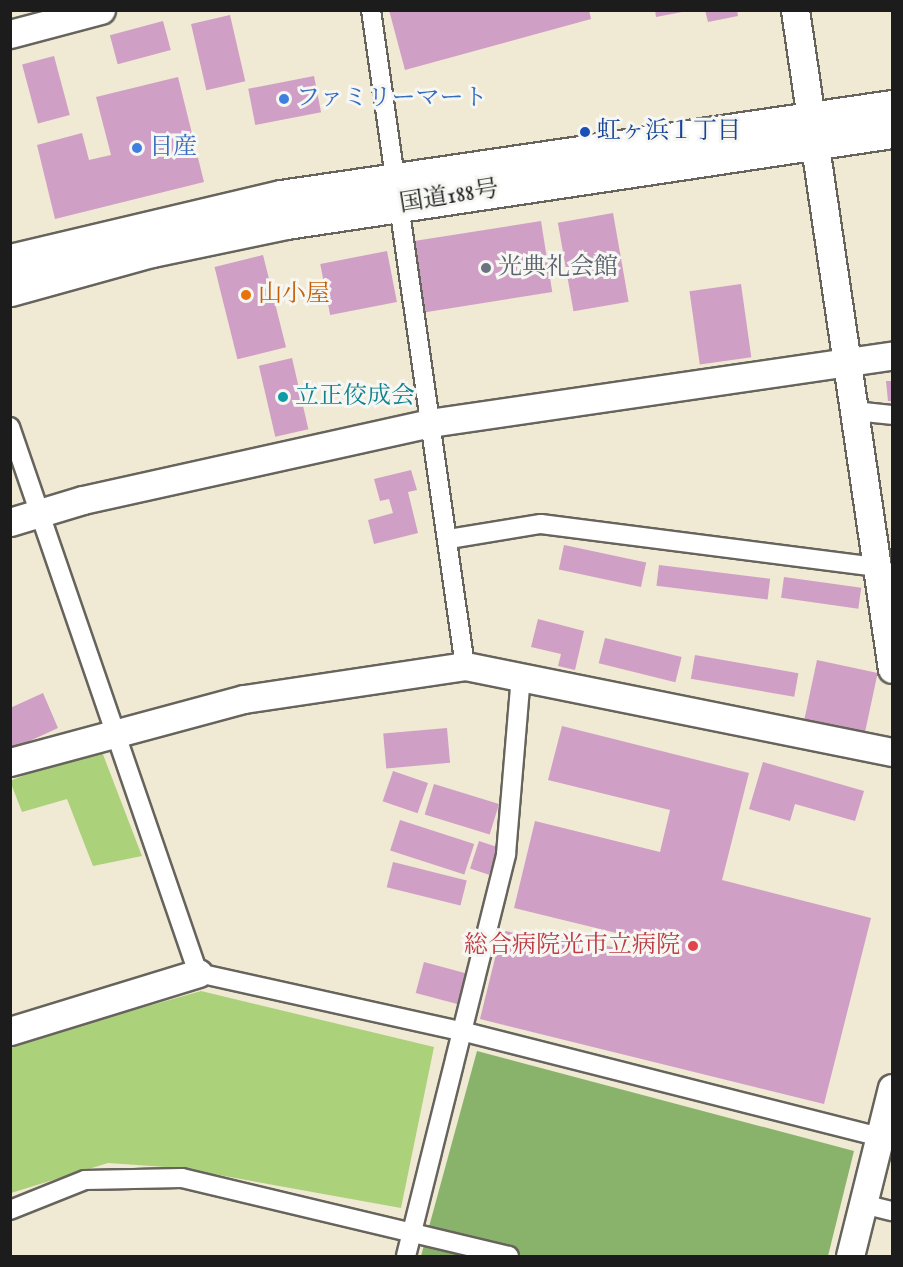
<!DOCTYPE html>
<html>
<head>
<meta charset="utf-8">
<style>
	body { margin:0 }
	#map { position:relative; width:903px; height:1267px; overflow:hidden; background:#f0e9d4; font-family:"IM FELL English","Noto Serif JP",serif }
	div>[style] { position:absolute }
	.green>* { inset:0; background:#acd17b }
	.forest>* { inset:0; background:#89b36b }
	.building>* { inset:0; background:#d09fc5; transform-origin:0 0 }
	.roads { filter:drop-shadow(2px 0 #66645c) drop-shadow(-2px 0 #66645c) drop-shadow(0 2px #66645c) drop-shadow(0 -2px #66645c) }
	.street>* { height:18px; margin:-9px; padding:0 9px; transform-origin:9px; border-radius:9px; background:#fff }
	.secondary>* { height:27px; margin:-13.5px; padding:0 13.5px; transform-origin:13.5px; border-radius:13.5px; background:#fff }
	.highway>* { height:33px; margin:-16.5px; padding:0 16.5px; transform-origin:16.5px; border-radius:16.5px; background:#fff }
	.dots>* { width:16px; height:16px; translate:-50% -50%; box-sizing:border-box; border:3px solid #f6f6f2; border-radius:50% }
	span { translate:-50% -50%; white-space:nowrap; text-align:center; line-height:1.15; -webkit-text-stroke:6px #f6f6f2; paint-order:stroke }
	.shop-label { font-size:24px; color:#366cbe }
	.left { translate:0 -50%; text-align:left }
	.transit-label { font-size:24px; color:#164399 }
	.street-label { font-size:24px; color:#1c1c1c }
	.worship-label { font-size:24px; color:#5b616d }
	.food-label { font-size:24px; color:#c56008 }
	.culture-label { font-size:24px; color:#0d838f }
	.health-label { font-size:24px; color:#be3a42 }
	.right { translate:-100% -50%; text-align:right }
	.frame { position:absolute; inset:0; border:12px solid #1c1c1c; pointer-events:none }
</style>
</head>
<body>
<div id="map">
	<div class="green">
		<i style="clip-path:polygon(99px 744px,142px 856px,93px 866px,67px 799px,22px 812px,10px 781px)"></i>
		<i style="clip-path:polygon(201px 991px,434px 1047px,401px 1208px,180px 1168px,108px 1163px,11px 1193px,11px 1045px)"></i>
	</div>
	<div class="forest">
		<i style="clip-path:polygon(477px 1051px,854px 1151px,828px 1256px,421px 1256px)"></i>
	</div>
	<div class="building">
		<i style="clip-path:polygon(389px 10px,589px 10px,591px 19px,405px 70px)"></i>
		<i style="clip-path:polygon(655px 10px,682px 10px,682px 12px,656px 17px)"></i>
		<i style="clip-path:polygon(705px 10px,737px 10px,738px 16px,708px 22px)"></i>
		<i style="left:230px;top:15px;width:68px;height:40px;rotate:77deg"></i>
		<i style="left:163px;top:21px;width:30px;height:55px;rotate:75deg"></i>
		<i style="left:54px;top:56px;width:61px;height:33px;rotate:75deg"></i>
		<i style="left:314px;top:76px;width:37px;height:67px;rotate:79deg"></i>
		<i style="clip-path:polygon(178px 77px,204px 182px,55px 219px,37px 145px,82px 133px,89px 160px,111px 155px,96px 97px)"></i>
		<i style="left:613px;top:213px;width:90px;height:56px;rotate:80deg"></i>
		<i style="left:541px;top:221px;width:72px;height:130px;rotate:81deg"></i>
		<i style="left:387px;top:251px;width:52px;height:68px;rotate:79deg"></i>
		<i style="left:263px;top:255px;width:95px;height:50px;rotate:76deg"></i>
		<i style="left:741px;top:284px;width:74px;height:52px;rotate:82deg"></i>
		<i style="left:292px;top:358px;width:73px;height:34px;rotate:77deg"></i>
		<i style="clip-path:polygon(886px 381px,892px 381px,892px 401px,888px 401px)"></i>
		<i style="clip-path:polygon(411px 470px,417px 490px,408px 492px,418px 533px,374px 544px,368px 520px,393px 513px,389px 499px,380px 501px,374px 479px)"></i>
		<i style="left:564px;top:545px;width:84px;height:25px;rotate:12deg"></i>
		<i style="left:659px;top:565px;width:112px;height:21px;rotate:7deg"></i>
		<i style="left:784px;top:577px;width:78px;height:21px;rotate:8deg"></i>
		<i style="clip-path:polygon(538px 619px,584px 631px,575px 670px,558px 666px,561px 654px,531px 647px)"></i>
		<i style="left:605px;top:638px;width:79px;height:26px;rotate:14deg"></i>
		<i style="left:695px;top:655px;width:105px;height:24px;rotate:10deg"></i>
		<i style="left:817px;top:660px;width:62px;height:61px;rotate:12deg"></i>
		<i style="clip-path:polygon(43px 693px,58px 728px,10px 750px,10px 708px)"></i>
		<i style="clip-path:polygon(562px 726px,749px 773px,722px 880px,871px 918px,824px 1104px,480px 1019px,502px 930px,559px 944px,561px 935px,637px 953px,641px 939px,514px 908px,535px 821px,660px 852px,670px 810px,548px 780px)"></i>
		<i style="left:447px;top:728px;width:35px;height:64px;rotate:85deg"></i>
		<i style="clip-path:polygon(763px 762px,864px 791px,855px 821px,795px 804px,790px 821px,749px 809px)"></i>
		<i style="left:393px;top:771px;width:37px;height:32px;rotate:19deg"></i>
		<i style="left:434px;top:784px;width:68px;height:32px;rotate:17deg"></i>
		<i style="left:400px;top:820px;width:78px;height:32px;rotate:18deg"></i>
		<i style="left:479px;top:841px;width:20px;height:29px;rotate:18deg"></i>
		<i style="left:393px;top:862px;width:76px;height:26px;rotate:14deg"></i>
		<i style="left:424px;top:962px;width:46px;height:32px;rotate:15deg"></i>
	</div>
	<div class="roads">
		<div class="street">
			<i style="left:371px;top:10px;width:663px;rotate:81.85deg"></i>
			<i style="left:854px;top:411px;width:38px;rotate:6deg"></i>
			<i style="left:10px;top:427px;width:577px;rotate:71deg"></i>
			<i style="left:198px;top:973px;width:273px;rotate:12.5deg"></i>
			<i style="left:465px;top:1032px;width:439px;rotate:14.2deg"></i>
			<i style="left:449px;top:539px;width:93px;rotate:-9.3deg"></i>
			<i style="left:541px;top:524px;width:339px;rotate:7.3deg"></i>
			<i style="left:877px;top:567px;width:17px;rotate:25deg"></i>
			<i style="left:863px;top:1204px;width:30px;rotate:14deg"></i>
			<i style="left:10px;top:1210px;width:81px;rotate:-21.8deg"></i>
			<i style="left:85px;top:1180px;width:97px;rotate:-1.2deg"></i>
			<i style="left:182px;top:1178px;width:336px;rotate:13.4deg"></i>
			<i style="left:406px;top:1256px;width:414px;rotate:-76deg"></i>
			<i style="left:506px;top:854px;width:179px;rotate:-85.2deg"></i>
		</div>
		<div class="secondary">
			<i style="left:795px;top:10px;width:666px;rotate:81.63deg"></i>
			<i style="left:10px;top:34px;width:94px;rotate:-14.8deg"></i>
			<i style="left:10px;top:522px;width:76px;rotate:-16.8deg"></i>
			<i style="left:83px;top:500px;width:355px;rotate:-12.5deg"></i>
			<i style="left:430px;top:423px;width:467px;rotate:-8.3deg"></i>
			<i style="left:10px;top:762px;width:242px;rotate:-15.1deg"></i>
			<i style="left:244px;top:699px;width:223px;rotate:-8.5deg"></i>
			<i style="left:465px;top:666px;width:436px;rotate:11.4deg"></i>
			<i style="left:10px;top:1031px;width:197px;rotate:-17.1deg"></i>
			<i style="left:850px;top:1256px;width:173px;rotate:-76deg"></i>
		</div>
		<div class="highway">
			<i style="left:10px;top:261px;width:278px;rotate:-13.3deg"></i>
			<i style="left:281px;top:197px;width:618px;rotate:-8.38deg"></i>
			<i style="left:10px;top:289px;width:147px;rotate:-15.4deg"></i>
			<i style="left:152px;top:250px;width:137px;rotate:-11.8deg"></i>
			<i style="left:286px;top:222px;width:613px;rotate:-8.54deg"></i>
		</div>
	</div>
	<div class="dots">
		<i style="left:284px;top:99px;background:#3f7fe0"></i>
		<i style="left:585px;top:132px;background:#1a4fb4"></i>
		<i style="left:137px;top:148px;background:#3f7fe0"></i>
		<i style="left:486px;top:268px;background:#6b7280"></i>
		<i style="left:246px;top:295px;background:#e8710a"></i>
		<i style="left:283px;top:397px;background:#0f9aa8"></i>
		<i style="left:693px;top:946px;background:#e0444e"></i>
	</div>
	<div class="shop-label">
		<span class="left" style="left:296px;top:99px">ファミリーマート</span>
		<span class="left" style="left:149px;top:148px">日産</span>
	</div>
	<div class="transit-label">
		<span class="left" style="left:597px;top:132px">虹ヶ浜１丁目</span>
	</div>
	<div class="street-label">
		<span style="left:449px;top:197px;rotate:-9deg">国道188号</span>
	</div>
	<div class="worship-label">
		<span class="left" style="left:498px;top:268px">光典礼会館</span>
	</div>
	<div class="food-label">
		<span class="left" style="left:258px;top:295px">山小屋</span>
	</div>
	<div class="culture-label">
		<span class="left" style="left:295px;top:397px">立正佼成会</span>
	</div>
	<div class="health-label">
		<span class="right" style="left:680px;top:946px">総合病院光市立病院</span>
	</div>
	<div class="frame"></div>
</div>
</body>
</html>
